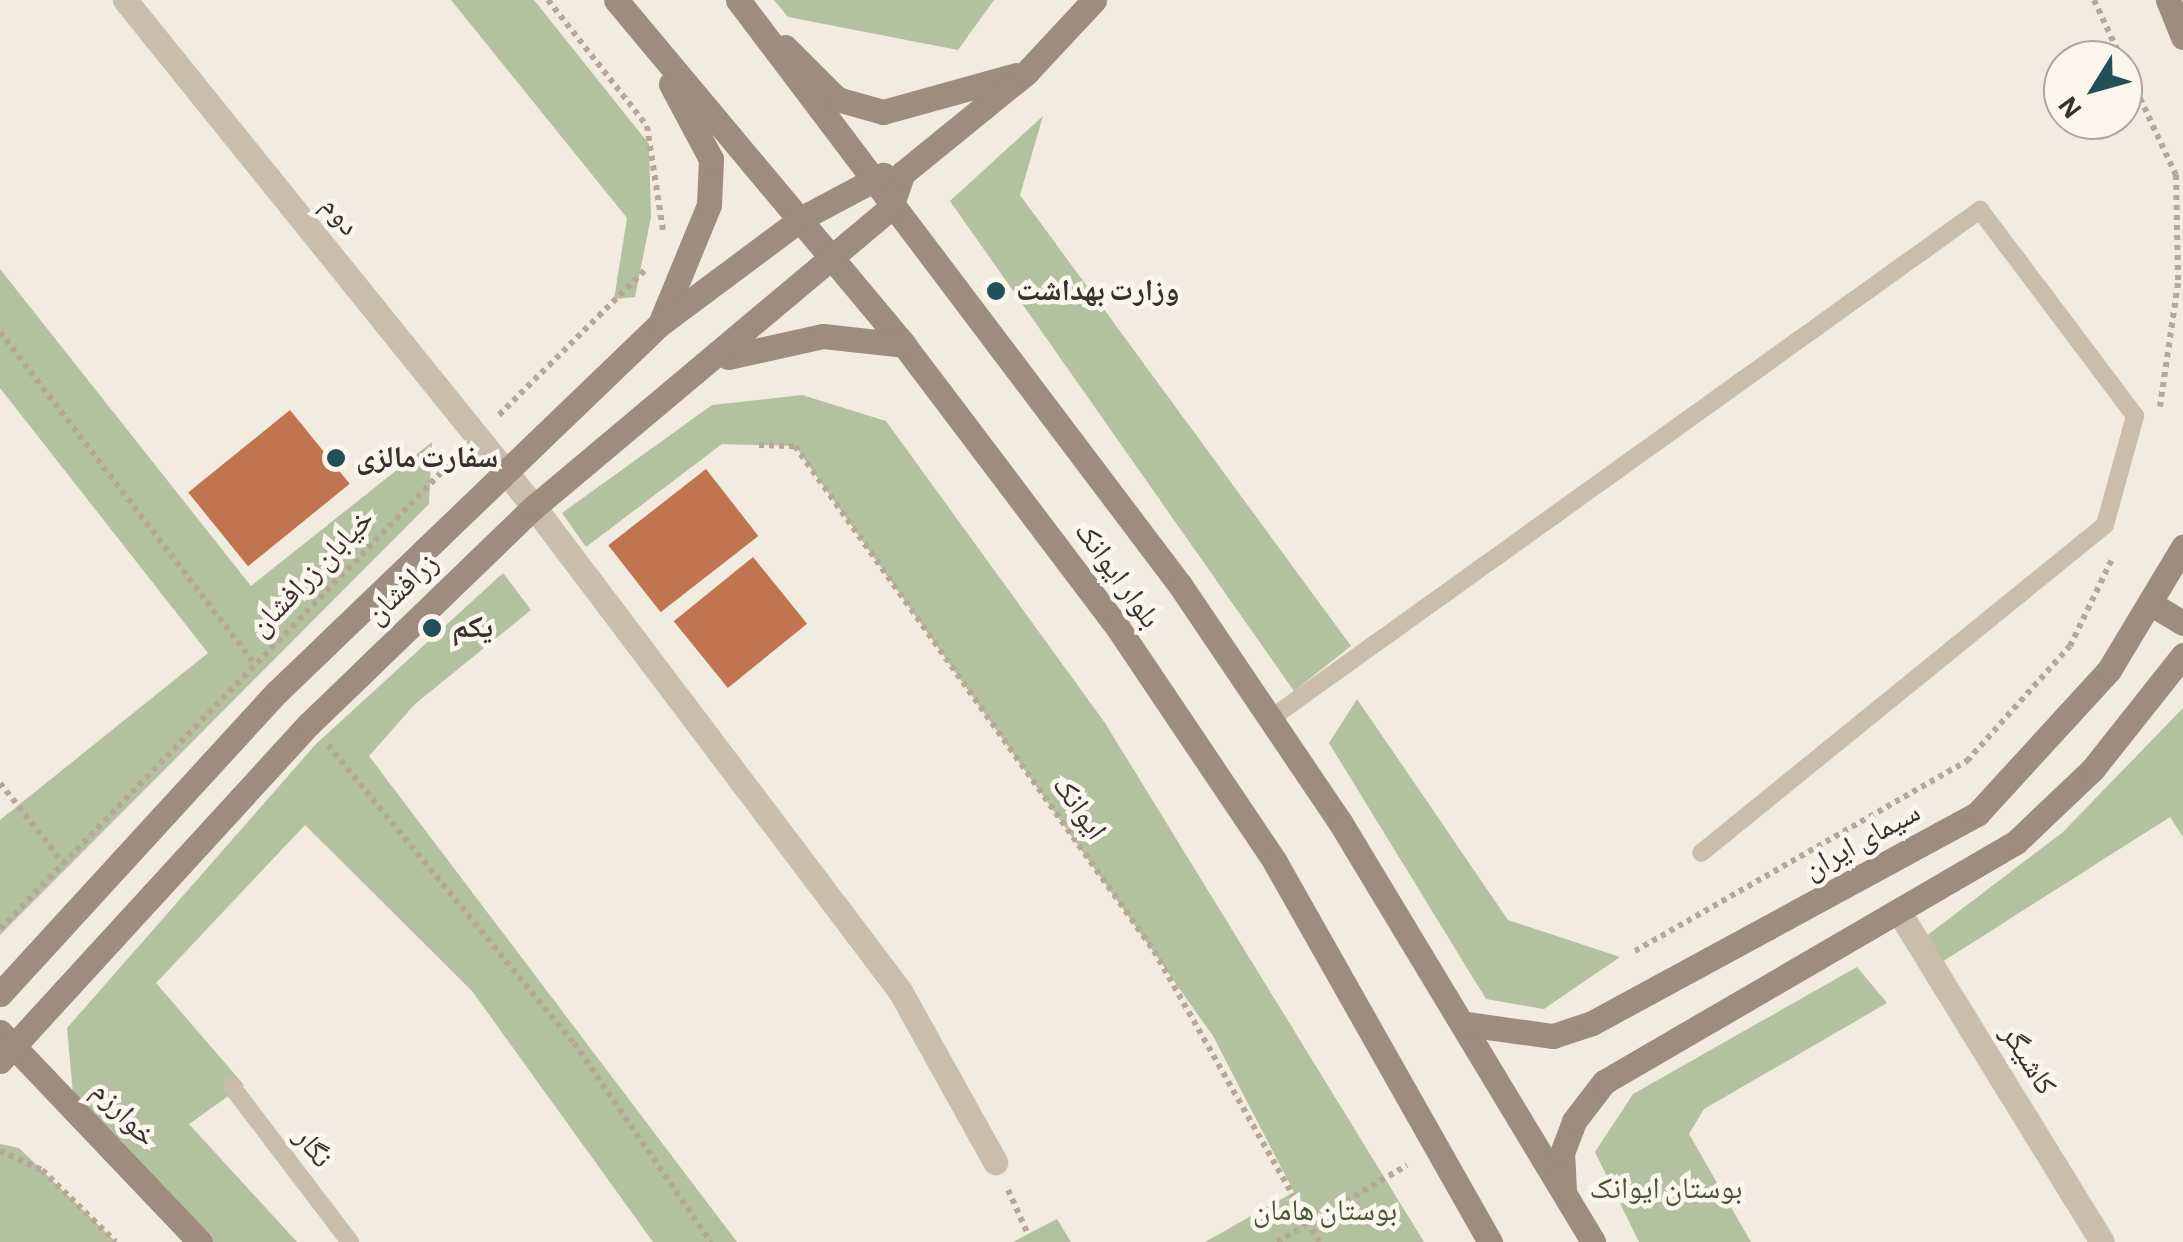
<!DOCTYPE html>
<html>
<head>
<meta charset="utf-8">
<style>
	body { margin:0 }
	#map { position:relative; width:2183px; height:1242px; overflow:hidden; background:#f2ebe0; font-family:"Alegreya Sans","Noto Naskh Arabic",sans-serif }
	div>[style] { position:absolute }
	.green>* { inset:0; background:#b3c1a1 }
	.building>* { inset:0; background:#c07550; transform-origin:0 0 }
	.path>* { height:6px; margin-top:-3px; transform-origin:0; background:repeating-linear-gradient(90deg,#b6a797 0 5px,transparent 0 10px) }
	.lane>* { height:18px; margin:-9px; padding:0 9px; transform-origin:9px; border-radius:9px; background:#cabdac }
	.street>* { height:25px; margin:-12.5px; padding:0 12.5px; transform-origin:12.5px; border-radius:12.5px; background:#cabdac }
	.secondary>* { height:25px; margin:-12.5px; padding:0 12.5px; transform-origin:12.5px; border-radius:12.5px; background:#9e8c7e }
	.dots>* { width:28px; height:28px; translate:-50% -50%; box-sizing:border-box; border:5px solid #faf5ed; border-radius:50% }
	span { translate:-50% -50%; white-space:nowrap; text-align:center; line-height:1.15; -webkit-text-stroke:9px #faf5ed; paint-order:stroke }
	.street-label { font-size:30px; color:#39302b }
	.poi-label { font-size:30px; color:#39302b; font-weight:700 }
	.left { translate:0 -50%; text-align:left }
	.park-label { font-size:30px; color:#455630 }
	.north { position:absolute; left:2043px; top:40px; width:100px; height:100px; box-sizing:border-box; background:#faf5ed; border:2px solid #ada69f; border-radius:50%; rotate:233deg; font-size:28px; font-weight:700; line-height:40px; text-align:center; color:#39302b }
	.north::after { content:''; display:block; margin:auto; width:35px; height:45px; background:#225059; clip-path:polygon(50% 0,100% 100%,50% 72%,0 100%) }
</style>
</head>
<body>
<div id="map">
	<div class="green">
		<i style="clip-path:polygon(451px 0,534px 0,649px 144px,651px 217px,635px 297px,614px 299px,627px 218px)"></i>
		<i style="clip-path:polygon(774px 0,994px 0,958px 50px,788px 17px)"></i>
		<i style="clip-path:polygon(1043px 116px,1020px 195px,1351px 646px,1294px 691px,950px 201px)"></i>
		<i style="clip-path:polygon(0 269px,251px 586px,432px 442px,429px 504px,0 935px,0 820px,208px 653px,0 388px)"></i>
		<i style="clip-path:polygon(802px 395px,886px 421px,1105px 723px,1424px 1242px,1205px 1242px,1294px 1192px,1213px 1036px,795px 446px,722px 444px,586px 547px,562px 513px,712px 405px)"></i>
		<i style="clip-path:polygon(503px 573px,531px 610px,415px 704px,369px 756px,737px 1242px,653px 1242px,472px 991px,305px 825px,156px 983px,244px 1085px,189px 1124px,297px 1242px,208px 1242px,73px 1094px,67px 1028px,316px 744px)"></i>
		<i style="clip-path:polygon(1357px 699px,1508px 920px,1620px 957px,1544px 1009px,1486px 999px,1329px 743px)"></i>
		<i style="clip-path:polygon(2183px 708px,2183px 837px,2170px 817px,1942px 962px,1925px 937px,2063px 832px)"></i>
		<i style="clip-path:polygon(1857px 967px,1887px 1003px,1704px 1109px,1689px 1134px,1751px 1242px,1639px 1242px,1595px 1152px,1633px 1094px)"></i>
		<i style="clip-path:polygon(0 1144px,19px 1148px,116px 1242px,0 1242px)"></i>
		<i style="clip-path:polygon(1057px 1219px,1071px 1242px,1013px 1242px,1028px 1234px)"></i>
	</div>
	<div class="building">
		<i style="left:290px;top:410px;width:95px;height:131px;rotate:51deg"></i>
		<i style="left:706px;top:469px;width:85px;height:124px;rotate:52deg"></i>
		<i style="left:753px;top:557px;width:86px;height:102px;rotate:51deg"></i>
	</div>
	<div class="path">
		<i style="left:548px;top:0;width:160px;rotate:51.8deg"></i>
		<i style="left:647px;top:126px;width:106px;rotate:81.3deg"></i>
		<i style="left:2094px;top:0;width:66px;rotate:65deg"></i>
		<i style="left:2123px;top:62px;width:125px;rotate:64.9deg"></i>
		<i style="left:2176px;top:175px;width:108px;rotate:88.9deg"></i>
		<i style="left:2178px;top:283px;width:125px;rotate:98.3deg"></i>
		<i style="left:0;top:332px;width:419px;rotate:52.5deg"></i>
		<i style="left:499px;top:415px;width:207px;rotate:-44.8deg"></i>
		<i style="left:759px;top:445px;width:36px;rotate:2deg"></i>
		<i style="left:795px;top:446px;width:620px;rotate:54.59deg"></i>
		<i style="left:1154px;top:951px;width:335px;rotate:60.4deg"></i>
		<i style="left:328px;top:745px;width:386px;rotate:50.5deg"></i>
		<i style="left:574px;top:1043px;width:242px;rotate:55.5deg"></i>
		<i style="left:0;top:783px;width:103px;rotate:51.7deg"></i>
		<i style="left:0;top:929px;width:659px;rotate:-45.98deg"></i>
		<i style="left:1635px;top:951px;width:383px;rotate:-29.8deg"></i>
		<i style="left:1967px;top:761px;width:154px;rotate:-48.2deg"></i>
		<i style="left:2070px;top:646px;width:99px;rotate:-64.2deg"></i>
		<i style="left:0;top:1151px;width:46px;rotate:24.3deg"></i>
		<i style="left:42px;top:1170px;width:103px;rotate:44.2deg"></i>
		<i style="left:1008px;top:1190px;width:48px;rotate:65.6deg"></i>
		<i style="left:1277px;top:1242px;width:151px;rotate:-30.6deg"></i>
	</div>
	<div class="lane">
		<i style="left:1270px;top:719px;width:874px;rotate:-35.64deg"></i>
		<i style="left:1980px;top:210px;width:258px;rotate:53deg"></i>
		<i style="left:2135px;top:416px;width:113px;rotate:105.4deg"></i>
		<i style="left:2105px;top:525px;width:520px;rotate:140.93deg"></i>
		<i style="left:232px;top:1087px;width:195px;rotate:52.7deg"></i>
	</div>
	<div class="street">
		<i style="left:125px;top:0;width:651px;rotate:51.11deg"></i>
		<i style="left:534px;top:507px;width:607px;rotate:52.9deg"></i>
		<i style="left:900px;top:991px;width:196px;rotate:60.9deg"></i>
		<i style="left:1899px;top:912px;width:387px;rotate:58.4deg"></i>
	</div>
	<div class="secondary">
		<i style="left:616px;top:0;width:449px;rotate:50.1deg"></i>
		<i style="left:904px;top:345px;width:355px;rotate:52.9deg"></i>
		<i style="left:1118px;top:628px;width:282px;rotate:56.1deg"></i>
		<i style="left:1275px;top:862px;width:437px;rotate:60.5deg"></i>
		<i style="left:738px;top:0;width:733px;rotate:52.93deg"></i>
		<i style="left:1180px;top:585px;width:286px;rotate:56deg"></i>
		<i style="left:1340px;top:822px;width:490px;rotate:58.9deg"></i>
		<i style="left:2168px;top:0;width:40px;rotate:68deg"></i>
		<i style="left:785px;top:47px;width:74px;rotate:45deg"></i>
		<i style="left:837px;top:99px;width:48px;rotate:15.8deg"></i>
		<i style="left:883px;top:112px;width:138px;rotate:-15.5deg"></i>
		<i style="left:662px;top:319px;width:123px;rotate:-67.6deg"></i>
		<i style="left:709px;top:205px;width:46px;rotate:-87.5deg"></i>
		<i style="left:711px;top:159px;width:85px;rotate:-118.1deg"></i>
		<i style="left:728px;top:357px;width:97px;rotate:-12.5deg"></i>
		<i style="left:823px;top:336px;width:81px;rotate:6.3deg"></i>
		<i style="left:2153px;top:605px;width:35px;rotate:31deg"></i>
		<i style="left:0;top:994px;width:410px;rotate:-47.5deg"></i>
		<i style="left:277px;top:692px;width:531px;rotate:-43.86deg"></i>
		<i style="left:660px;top:324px;width:177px;rotate:-36.7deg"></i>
		<i style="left:802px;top:218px;width:92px;rotate:-28deg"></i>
		<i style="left:1466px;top:1024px;width:88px;rotate:7.9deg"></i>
		<i style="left:1553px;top:1036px;width:41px;rotate:-18.4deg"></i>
		<i style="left:1592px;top:1023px;width:439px;rotate:-28.5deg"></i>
		<i style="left:1978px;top:813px;width:194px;rotate:-47.5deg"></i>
		<i style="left:2109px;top:670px;width:144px;rotate:-59deg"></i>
		<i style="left:0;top:1032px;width:290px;rotate:46.4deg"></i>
		<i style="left:0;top:1061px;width:457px;rotate:-47.5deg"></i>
		<i style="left:309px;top:724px;width:313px;rotate:-44deg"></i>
		<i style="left:534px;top:507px;width:466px;rotate:-40deg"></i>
		<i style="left:891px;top:207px;width:36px;rotate:-71deg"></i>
		<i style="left:903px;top:173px;width:159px;rotate:-39.1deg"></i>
		<i style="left:1026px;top:73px;width:100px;rotate:-47deg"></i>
		<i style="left:1564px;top:1190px;width:37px;rotate:-93deg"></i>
		<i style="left:1562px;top:1153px;width:34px;rotate:-69deg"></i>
		<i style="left:1574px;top:1121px;width:49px;rotate:-52.4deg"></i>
		<i style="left:1604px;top:1082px;width:477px;rotate:-30.2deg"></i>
		<i style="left:2016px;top:842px;width:105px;rotate:-43.5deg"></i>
		<i style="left:2092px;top:770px;width:147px;rotate:-51.6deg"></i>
	</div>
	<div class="dots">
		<i style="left:996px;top:291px;background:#225059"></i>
		<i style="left:336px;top:458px;background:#225059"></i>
		<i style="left:432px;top:628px;background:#225059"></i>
	</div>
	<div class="street-label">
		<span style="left:340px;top:216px;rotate:51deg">دوم</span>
		<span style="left:312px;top:573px;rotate:-46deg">خیابان زرافشان</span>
		<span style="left:1117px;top:575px;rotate:54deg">بلوار ایوانک</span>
		<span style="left:402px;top:589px;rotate:-44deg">زرافشان</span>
		<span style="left:1079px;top:808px;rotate:55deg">ایوانک</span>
		<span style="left:1862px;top:841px;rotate:-29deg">سیمای ایران</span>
		<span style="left:2028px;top:1060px;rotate:58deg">کاشیگر</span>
		<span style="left:124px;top:1114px;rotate:46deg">خوارزم</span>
		<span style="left:313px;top:1148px;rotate:53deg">نگار</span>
	</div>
	<div class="poi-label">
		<span class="left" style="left:1016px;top:291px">وزارت بهداشت</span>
		<span class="left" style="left:356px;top:458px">سفارت مالزی</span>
		<span class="left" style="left:452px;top:628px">یکم</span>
	</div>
	<div class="park-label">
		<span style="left:1666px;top:1189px">بوستان ایوانک</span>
		<span style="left:1325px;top:1211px">بوستان هامان</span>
	</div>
	<div class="north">N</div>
</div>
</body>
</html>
